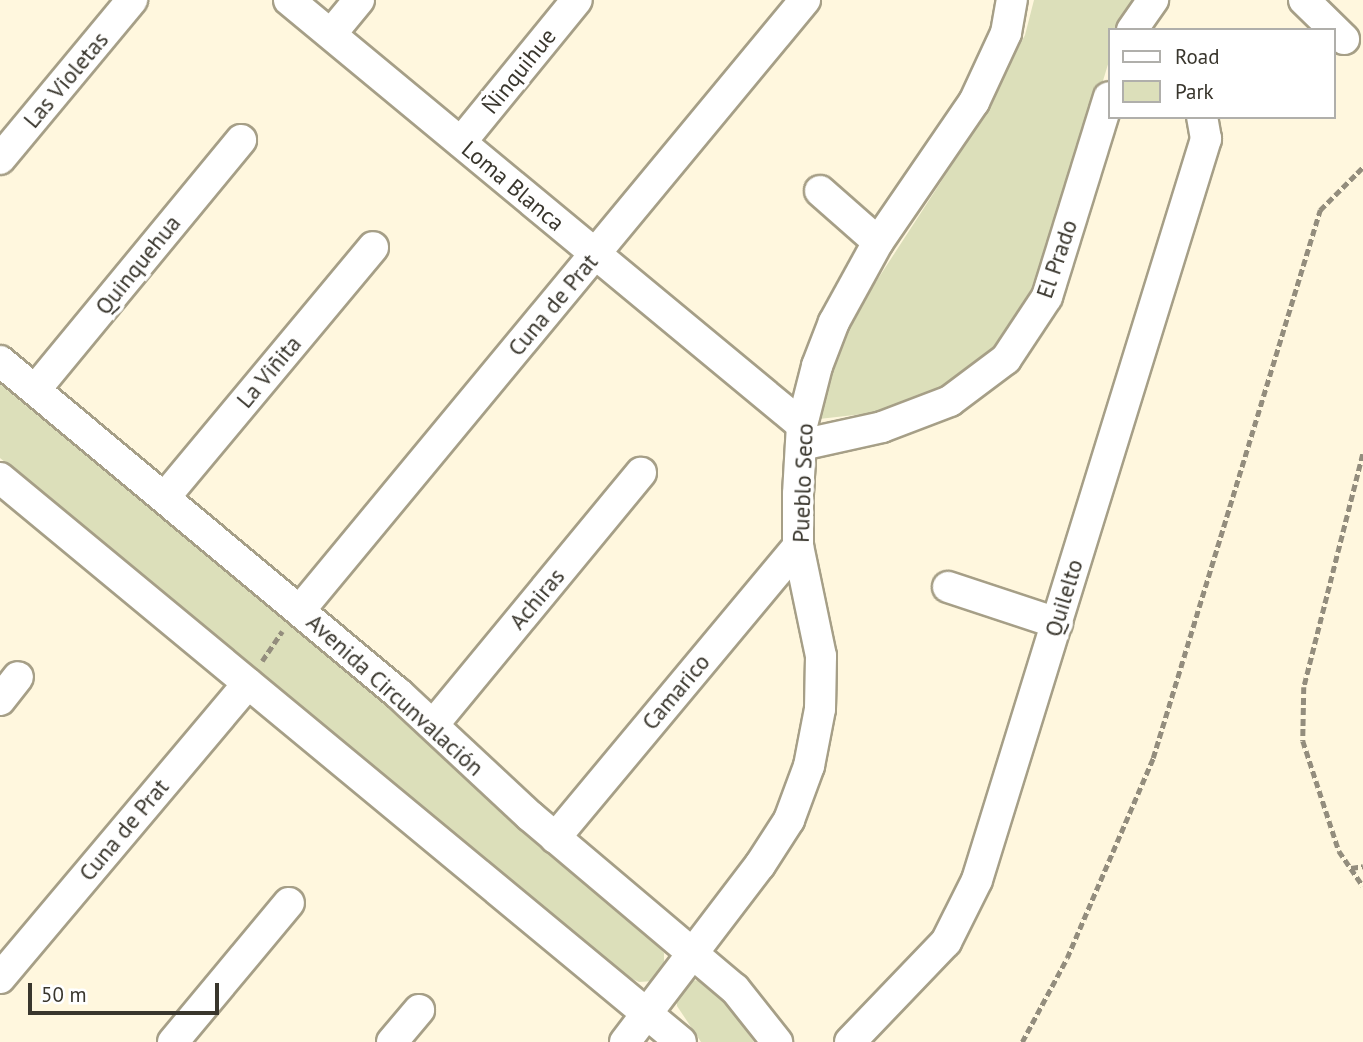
<!DOCTYPE html>
<html>
<head>
<meta charset="utf-8">
<style>
	body { margin:0 }
	#map { position:relative; width:1363px; height:1042px; overflow:hidden; background:#fff7de; font-family:"PT Sans",sans-serif }
	div>[style] { position:absolute }
	.green>* { inset:0; background:#dcdfba }
	.path>* { height:4.5px; margin-top:-2.25px; transform-origin:0; background:repeating-linear-gradient(90deg,#938d7d 0 7px,transparent 0 10.5px) }
	.roads { filter:drop-shadow(2px 0 #a69f87) drop-shadow(-2px 0 #a69f87) drop-shadow(0 2px #a69f87) drop-shadow(0 -2px #a69f87) }
	.minor>* { height:30px; margin:-15px; padding:0 15px; transform-origin:15px; border-radius:15px; background:#fff }
	span { translate:-50% -50%; white-space:nowrap; text-align:center; line-height:1.15; -webkit-text-stroke:7px #fff; paint-order:stroke }
	.street-label { font-size:23px; color:#39362d }
	.legend { position:absolute; left:1108px; top:28px; width:228px; height:91px; box-sizing:border-box; background:#fff; border:2px solid #b0afab; margin:0; padding:9px 12px; list-style:none; font-size:21px; color:#39362d }
	.legend li { display:flex; align-items:center; gap:14px; height:35px }
	.legend b { width:35px; border:2px solid #b0afab }
	.scale { position:absolute; left:28px; top:983px; width:191px; height:32px; box-sizing:border-box; border:4px solid #39362d; border-top:0; padding-left:9px; font-size:21px; line-height:24px; white-space:nowrap; color:#39362d; -webkit-text-stroke:5px #fff; paint-order:stroke }
</style>
</head>
<body>
<div id="map">
	<div class="green">
		<i style="clip-path:polygon(1034px 0,1139px 0,1121px 30px,1109px 30px,1109px 61px,1036px 301px,991px 358px,946px 393px,881px 412px,819px 419px,846px 328px,974px 131px,1025px 35px)"></i>
		<i style="clip-path:polygon(0 384px,395px 713px,653px 941px,664px 953px,664px 968px,654px 981px,639px 982px,624px 975px,0 458px)"></i>
		<i style="clip-path:polygon(689px 980px,705px 981px,722px 997px,754px 1042px,701px 1042px,677px 1006px,677px 992px)"></i>
	</div>
	<div class="path">
		<i style="left:1363px;top:454px;width:240px;rotate:104.2deg"></i>
		<i style="left:1304px;top:687px;width:54px;rotate:91.1deg"></i>
		<i style="left:1303px;top:741px;width:116px;rotate:71.9deg"></i>
		<i style="left:1339px;top:851px;width:42px;rotate:55.6deg"></i>
		<i style="left:262px;top:661px;width:36px;rotate:-56deg"></i>
		<i style="left:1351px;top:868px;width:12px;rotate:-9deg"></i>
		<i style="left:1022px;top:1042px;width:95px;rotate:-61.8deg"></i>
		<i style="left:1067px;top:958px;width:218px;rotate:-66.7deg"></i>
		<i style="left:1153px;top:758px;width:573px;rotate:-73.05deg"></i>
		<i style="left:1320px;top:210px;width:61px;rotate:-45deg"></i>
	</div>
	<div class="roads">
		<div class="minor">
			<i style="left:289px;top:0;width:666px;rotate:39.64deg"></i>
			<i style="left:1304px;top:0;width:56px;rotate:44.3deg"></i>
			<i style="left:1132px;top:30px;width:37px;rotate:-55deg"></i>
			<i style="left:331px;top:34px;width:44px;rotate:-50.5deg"></i>
			<i style="left:461px;top:142px;width:183px;rotate:-50.8deg"></i>
			<i style="left:0;top:159px;width:207px;rotate:-50.3deg"></i>
			<i style="left:820px;top:191px;width:77px;rotate:41.3deg"></i>
			<i style="left:0;top:361px;width:520px;rotate:39.85deg"></i>
			<i style="left:399px;top:694px;width:179px;rotate:43deg"></i>
			<i style="left:530px;top:816px;width:268px;rotate:40.2deg"></i>
			<i style="left:735px;top:989px;width:68px;rotate:51.6deg"></i>
			<i style="left:35px;top:390px;width:324px;rotate:-50.5deg"></i>
			<i style="left:801px;top:445px;width:83px;rotate:-12.5deg"></i>
			<i style="left:882px;top:427px;width:73px;rotate:-20.9deg"></i>
			<i style="left:950px;top:401px;width:70px;rotate:-36.9deg"></i>
			<i style="left:1006px;top:359px;width:74px;rotate:-56.5deg"></i>
			<i style="left:1047px;top:297px;width:209px;rotate:-72.8deg"></i>
			<i style="left:0;top:478px;width:884px;rotate:39.63deg"></i>
			<i style="left:165px;top:497px;width:325px;rotate:-50.2deg"></i>
			<i style="left:948px;top:587px;width:115px;rotate:18.3deg"></i>
			<i style="left:300px;top:610px;width:792px;rotate:-50.38deg"></i>
			<i style="left:0;top:700px;width:29px;rotate:-52deg"></i>
			<i style="left:433px;top:725px;width:327px;rotate:-50.5deg"></i>
			<i style="left:555px;top:838px;width:380px;rotate:-50.2deg"></i>
			<i style="left:0;top:978px;width:385px;rotate:-49.9deg"></i>
			<i style="left:173px;top:1042px;width:181px;rotate:-50.2deg"></i>
			<i style="left:392px;top:1042px;width:42px;rotate:-49.8deg"></i>
			<i style="left:625px;top:1042px;width:223px;rotate:-52.7deg"></i>
			<i style="left:760px;top:865px;width:54px;rotate:-57.2deg"></i>
			<i style="left:789px;top:820px;width:58px;rotate:-69.7deg"></i>
			<i style="left:809px;top:766px;width:58px;rotate:-79.1deg"></i>
			<i style="left:820px;top:709px;width:53px;rotate:-88.9deg"></i>
			<i style="left:821px;top:656px;width:112px;rotate:-101.8deg"></i>
			<i style="left:798px;top:546px;width:52px;rotate:-90deg"></i>
			<i style="left:798px;top:494px;width:69px;rotate:-86.7deg"></i>
			<i style="left:802px;top:425px;width:61px;rotate:-75.7deg"></i>
			<i style="left:817px;top:366px;width:47px;rotate:-68.9deg"></i>
			<i style="left:834px;top:322px;width:91px;rotate:-61.2deg"></i>
			<i style="left:878px;top:242px;width:170px;rotate:-55.6deg"></i>
			<i style="left:974px;top:102px;width:76px;rotate:-65.1deg"></i>
			<i style="left:1006px;top:33px;width:34px;rotate:-80deg"></i>
			<i style="left:850px;top:1042px;width:139px;rotate:-46.2deg"></i>
			<i style="left:946px;top:942px;width:69px;rotate:-63.4deg"></i>
			<i style="left:977px;top:880px;width:776px;rotate:-72.83deg"></i>
			<i style="left:1206px;top:139px;width:22px;rotate:-100deg"></i>
		</div>
	</div>
	<div class="street-label">
		<span style="left:519px;top:71px;rotate:-51deg">Ñinquihue</span>
		<span style="left:66px;top:80px;rotate:-50deg">Las Violetas</span>
		<span style="left:513px;top:186px;rotate:40deg">Loma Blanca</span>
		<span style="left:1057px;top:259px;rotate:-71deg">El Prado</span>
		<span style="left:138px;top:265px;rotate:-51deg">Quinquehua</span>
		<span style="left:553px;top:305px;rotate:-50deg">Cuna de Prat</span>
		<span style="left:269px;top:372px;rotate:-50deg">La Viñita</span>
		<span style="left:803px;top:483px;rotate:-88deg">Pueblo Seco</span>
		<span style="left:1064px;top:598px;rotate:-73deg">Quilelto</span>
		<span style="left:537px;top:599px;rotate:-50deg">Achiras</span>
		<span style="left:676px;top:692px;rotate:-50deg">Camarico</span>
		<span style="left:395px;top:695px;rotate:42deg">Avenida Circunvalación</span>
		<span style="left:124px;top:830px;rotate:-50deg">Cuna de Prat</span>
	</div>
	<ul class="legend">
	<li><b style="height:9px;background:#fff"></b>Road</li>
	<li><b style="height:19px;background:#dcdfba"></b>Park</li>
	</ul>
	<div class="scale">50 m</div>
</div>
</body>
</html>
